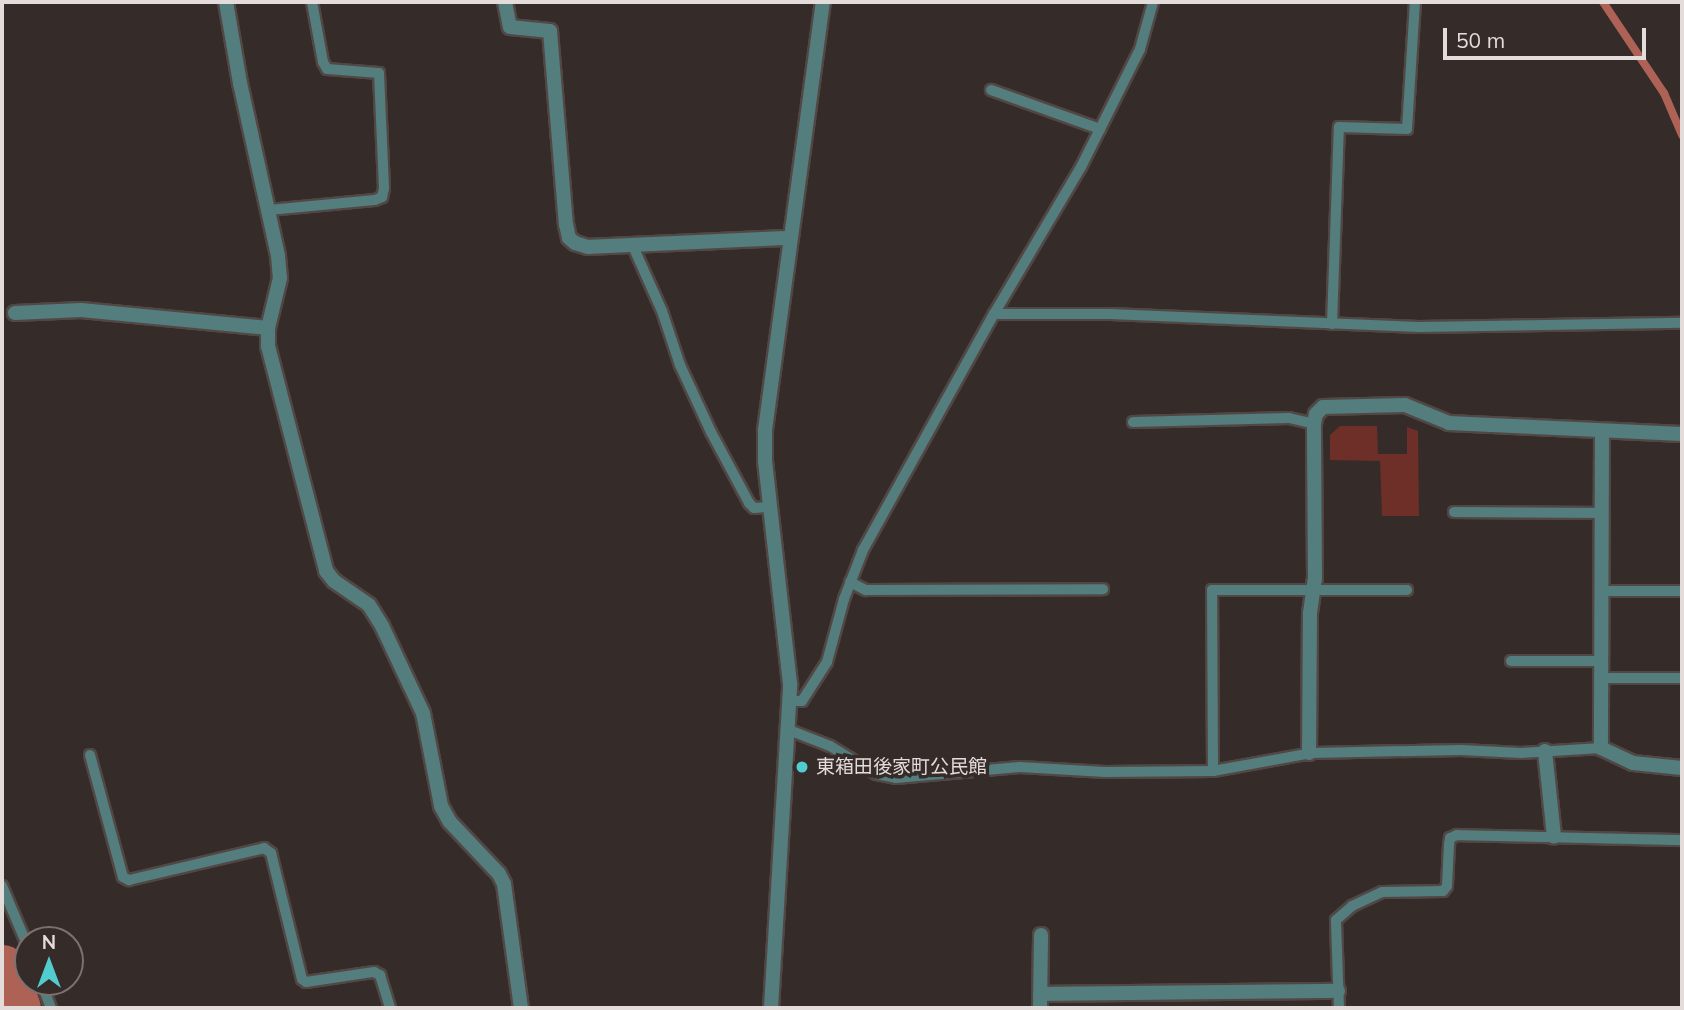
<!DOCTYPE html>
<html>
<head>
<meta charset="utf-8">
<style>
	body { margin:0 }
	#map { position:relative; width:1684px; height:1010px; overflow:hidden; background:#352b29; font-family:Mulish,"Noto Sans JP",sans-serif }
	div>[style] { position:absolute }
	.green>* { inset:0; background:#6d2f27 }
	.stream>* { height:8px; margin:-4px; padding:0 4px; transform-origin:4px; border-radius:4px; background:#ae6256 }
	.river>* { height:49px; margin:-24.5px; padding:0 24.5px; transform-origin:24.5px; border-radius:24.5px; background:#ae6256 }
	.roads { filter:drop-shadow(2px 0 #514745) drop-shadow(-2px 0 #514745) drop-shadow(0 2px #514745) drop-shadow(0 -2px #514745) }
	.service>* { height:10px; margin:-5px; padding:0 5px; transform-origin:5px; border-radius:5px; background:#547d7e }
	.minor>* { height:14px; margin:-7px; padding:0 7px; transform-origin:7px; border-radius:7px; background:#547d7e }
	.dots>* { width:19px; height:19px; translate:-50% -50%; box-sizing:border-box; border:4px solid #352b29; border-radius:50% }
	span { translate:-50% -50%; white-space:nowrap; text-align:center; line-height:1.15; -webkit-text-stroke:7px #352b29; paint-order:stroke }
	.poi-label { font-size:19px; color:#e3dcdb }
	.left { translate:0 -50%; text-align:left }
	.frame { position:absolute; inset:0; border:4px solid #e3dcdb; pointer-events:none }
	.north { position:absolute; left:14px; top:926px; width:70px; height:70px; box-sizing:border-box; background:#352b29; border:2px solid #7b7270; border-radius:50%; rotate:0deg; font-size:19px; font-weight:700; line-height:28px; text-align:center; color:#e3dcdb }
	.north::after { content:''; display:block; margin:auto; width:24px; height:32px; background:#52cdcf; clip-path:polygon(50% 0,100% 100%,50% 72%,0 100%) }
	.scale { position:absolute; left:1443px; top:28px; width:203px; height:32px; box-sizing:border-box; border:4px solid #e3dcdb; border-top:0; padding-left:9px; font-size:21px; line-height:24px; white-space:nowrap; color:#e3dcdb; -webkit-text-stroke:5px #352b29; paint-order:stroke }
</style>
</head>
<body>
<div id="map">
	<div class="green">
		<i style="clip-path:polygon(1340px 426px,1377px 426px,1378px 454px,1407px 454px,1407px 427px,1418px 431px,1419px 516px,1382px 516px,1380px 461px,1330px 460px,1330px 435px)"></i>
	</div>
	<div class="stream">
		<i style="left:1603px;top:2px;width:110px;rotate:56.2deg"></i>
		<i style="left:1664px;top:93px;width:46px;rotate:66.8deg"></i>
	</div>
	<div class="river">
		<i style="left:2px;top:969px;width:41px;rotate:70.3deg"></i>
	</div>
	<div class="roads">
		<div class="service">
			<i style="left:991px;top:90px;width:116px;rotate:19.7deg"></i>
			<i style="left:269px;top:210px;width:106px;rotate:-5.4deg"></i>
			<i style="left:375px;top:200px;width:8px;rotate:-23deg"></i>
			<i style="left:382px;top:197px;width:9px;rotate:-77deg"></i>
			<i style="left:384px;top:188px;width:115px;rotate:-92.5deg"></i>
			<i style="left:379px;top:73px;width:52px;rotate:-175.6deg"></i>
			<i style="left:327px;top:69px;width:8px;rotate:-120deg"></i>
			<i style="left:323px;top:62px;width:61px;rotate:-100.4deg"></i>
			<i style="left:632px;top:244px;width:73px;rotate:65.9deg"></i>
			<i style="left:662px;top:311px;width:57px;rotate:71.6deg"></i>
			<i style="left:680px;top:365px;width:74px;rotate:65.2deg"></i>
			<i style="left:711px;top:432px;width:81px;rotate:61.8deg"></i>
			<i style="left:749px;top:503px;width:7px;rotate:45deg"></i>
			<i style="left:754px;top:508px;width:16px;rotate:-4deg"></i>
			<i style="left:994px;top:314px;width:116px"></i>
			<i style="left:1110px;top:314px;width:309px;rotate:2.4deg"></i>
			<i style="left:1419px;top:327px;width:263px;rotate:-0.9deg"></i>
			<i style="left:1332px;top:324px;width:197px;rotate:-88deg"></i>
			<i style="left:1339px;top:127px;width:68px;rotate:1.7deg"></i>
			<i style="left:1407px;top:129px;width:127px;rotate:-86.4deg"></i>
			<i style="left:1133px;top:422px;width:156px;rotate:-1.5deg"></i>
			<i style="left:1289px;top:418px;width:26px;rotate:13deg"></i>
			<i style="left:1454px;top:512px;width:147px;rotate:0.4deg"></i>
			<i style="left:850px;top:582px;width:18px;rotate:27deg"></i>
			<i style="left:866px;top:590px;width:237px;rotate:-0.2deg"></i>
			<i style="left:1601px;top:591px;width:81px"></i>
			<i style="left:1511px;top:661px;width:90px"></i>
			<i style="left:1601px;top:678px;width:81px"></i>
			<i style="left:790px;top:701px;width:12px"></i>
			<i style="left:802px;top:701px;width:46px;rotate:-57.3deg"></i>
			<i style="left:827px;top:662px;width:65px;rotate:-74.9deg"></i>
			<i style="left:844px;top:599px;width:53px;rotate:-68.8deg"></i>
			<i style="left:863px;top:550px;width:270px;rotate:-61deg"></i>
			<i style="left:994px;top:314px;width:171px;rotate:-59.4deg"></i>
			<i style="left:1081px;top:167px;width:132px;rotate:-63.4deg"></i>
			<i style="left:1140px;top:49px;width:49px;rotate:-74.5deg"></i>
			<i style="left:789px;top:730px;width:44px;rotate:21.3deg"></i>
			<i style="left:830px;top:746px;width:54px;rotate:31.3deg"></i>
			<i style="left:876px;top:774px;width:20px;rotate:11deg"></i>
			<i style="left:896px;top:778px;width:124px;rotate:-5.1deg"></i>
			<i style="left:1020px;top:767px;width:85px;rotate:3.4deg"></i>
			<i style="left:1105px;top:772px;width:108px;rotate:-0.5deg"></i>
			<i style="left:1213px;top:771px;width:101px;rotate:-10.3deg"></i>
			<i style="left:1312px;top:753px;width:149px;rotate:-1.2deg"></i>
			<i style="left:1461px;top:750px;width:60px;rotate:2.9deg"></i>
			<i style="left:1521px;top:753px;width:80px;rotate:-3.6deg"></i>
			<i style="left:90px;top:755px;width:126px;rotate:74.9deg"></i>
			<i style="left:123px;top:877px;width:7px;rotate:27deg"></i>
			<i style="left:129px;top:880px;width:139px;rotate:-13.3deg"></i>
			<i style="left:264px;top:848px;width:9px;rotate:36deg"></i>
			<i style="left:271px;top:853px;width:130px;rotate:76.2deg"></i>
			<i style="left:302px;top:979px;width:5px;rotate:37deg"></i>
			<i style="left:306px;top:982px;width:69px;rotate:-8.4deg"></i>
			<i style="left:374px;top:972px;width:7px;rotate:27deg"></i>
			<i style="left:380px;top:975px;width:34px;rotate:73deg"></i>
			<i style="left:1213px;top:771px;width:181px;rotate:-90.3deg"></i>
			<i style="left:1212px;top:590px;width:195px"></i>
			<i style="left:2px;top:886px;width:66px;rotate:66.9deg"></i>
			<i style="left:41px;top:982px;width:28px;rotate:69deg"></i>
			<i style="left:1339px;top:1008px;width:88px;rotate:-92deg"></i>
			<i style="left:1336px;top:920px;width:21px;rotate:-41deg"></i>
			<i style="left:1352px;top:906px;width:33px;rotate:-25deg"></i>
			<i style="left:1382px;top:892px;width:61px;rotate:-0.9deg"></i>
			<i style="left:1443px;top:891px;width:6px;rotate:-51deg"></i>
			<i style="left:1447px;top:886px;width:41px;rotate:-87.2deg"></i>
			<i style="left:1449px;top:845px;width:7px;rotate:-82deg"></i>
			<i style="left:1450px;top:838px;width:8px;rotate:-23deg"></i>
			<i style="left:1457px;top:835px;width:225px;rotate:1.3deg"></i>
		</div>
		<div class="minor">
			<i style="left:226px;top:2px;width:82px;rotate:80.2deg"></i>
			<i style="left:240px;top:83px;width:177px;rotate:77.6deg"></i>
			<i style="left:278px;top:256px;width:22px;rotate:85deg"></i>
			<i style="left:280px;top:278px;width:51px;rotate:103.5deg"></i>
			<i style="left:268px;top:328px;width:18px;rotate:90deg"></i>
			<i style="left:268px;top:346px;width:232px;rotate:75.5deg"></i>
			<i style="left:326px;top:571px;width:13px;rotate:51deg"></i>
			<i style="left:334px;top:581px;width:42px;rotate:34.4deg"></i>
			<i style="left:369px;top:605px;width:25px;rotate:58deg"></i>
			<i style="left:382px;top:626px;width:96px;rotate:64.8deg"></i>
			<i style="left:423px;top:713px;width:95px;rotate:79deg"></i>
			<i style="left:441px;top:806px;width:18px;rotate:61deg"></i>
			<i style="left:450px;top:822px;width:71px;rotate:46.7deg"></i>
			<i style="left:499px;top:874px;width:11px;rotate:63deg"></i>
			<i style="left:504px;top:884px;width:125px;rotate:82.2deg"></i>
			<i style="left:505px;top:2px;width:25px;rotate:79deg"></i>
			<i style="left:510px;top:27px;width:40px;rotate:5.7deg"></i>
			<i style="left:550px;top:31px;width:194px;rotate:85.3deg"></i>
			<i style="left:566px;top:224px;width:14px;rotate:78deg"></i>
			<i style="left:569px;top:238px;width:8px;rotate:40deg"></i>
			<i style="left:575px;top:243px;width:14px;rotate:17deg"></i>
			<i style="left:588px;top:247px;width:201px;rotate:-2.6deg"></i>
			<i style="left:15px;top:313px;width:66px;rotate:-2.6deg"></i>
			<i style="left:81px;top:310px;width:188px;rotate:5.5deg"></i>
			<i style="left:1602px;top:432px;width:316px;rotate:90.2deg"></i>
			<i style="left:1601px;top:748px;width:35px;rotate:25deg"></i>
			<i style="left:1633px;top:763px;width:49px;rotate:5.8deg"></i>
			<i style="left:1545px;top:751px;width:86px;rotate:84deg"></i>
			<i style="left:1309px;top:753px;width:140px;rotate:-89.6deg"></i>
			<i style="left:1310px;top:613px;width:34px;rotate:-82deg"></i>
			<i style="left:1315px;top:579px;width:155px;rotate:-90.4deg"></i>
			<i style="left:1314px;top:424px;width:10px;rotate:-79deg"></i>
			<i style="left:1316px;top:414px;width:10px;rotate:-45deg"></i>
			<i style="left:1323px;top:407px;width:82px;rotate:-1.4deg"></i>
			<i style="left:1405px;top:405px;width:48px;rotate:22.2deg"></i>
			<i style="left:1449px;top:423px;width:233px;rotate:2.7deg"></i>
			<i style="left:1040px;top:994px;width:298px;rotate:-0.6deg"></i>
			<i style="left:771px;top:1008px;width:325px;rotate:-86.6deg"></i>
			<i style="left:790px;top:684px;width:224px;rotate:-96.4deg"></i>
			<i style="left:765px;top:461px;width:31px;rotate:-90deg"></i>
			<i style="left:765px;top:430px;width:432px;rotate:-82.3deg"></i>
			<i style="left:1040px;top:1008px;width:73px;rotate:-89.2deg"></i>
		</div>
	</div>
	<div class="dots">
		<i style="left:802px;top:767px;background:#52cdcf"></i>
	</div>
	<div class="poi-label">
		<span class="left" style="left:816px;top:767px">東箱田後家町公民館</span>
	</div>
	<div class="frame"></div>
	<div class="north">N</div>
	<div class="scale">50 m</div>
</div>
</body>
</html>
